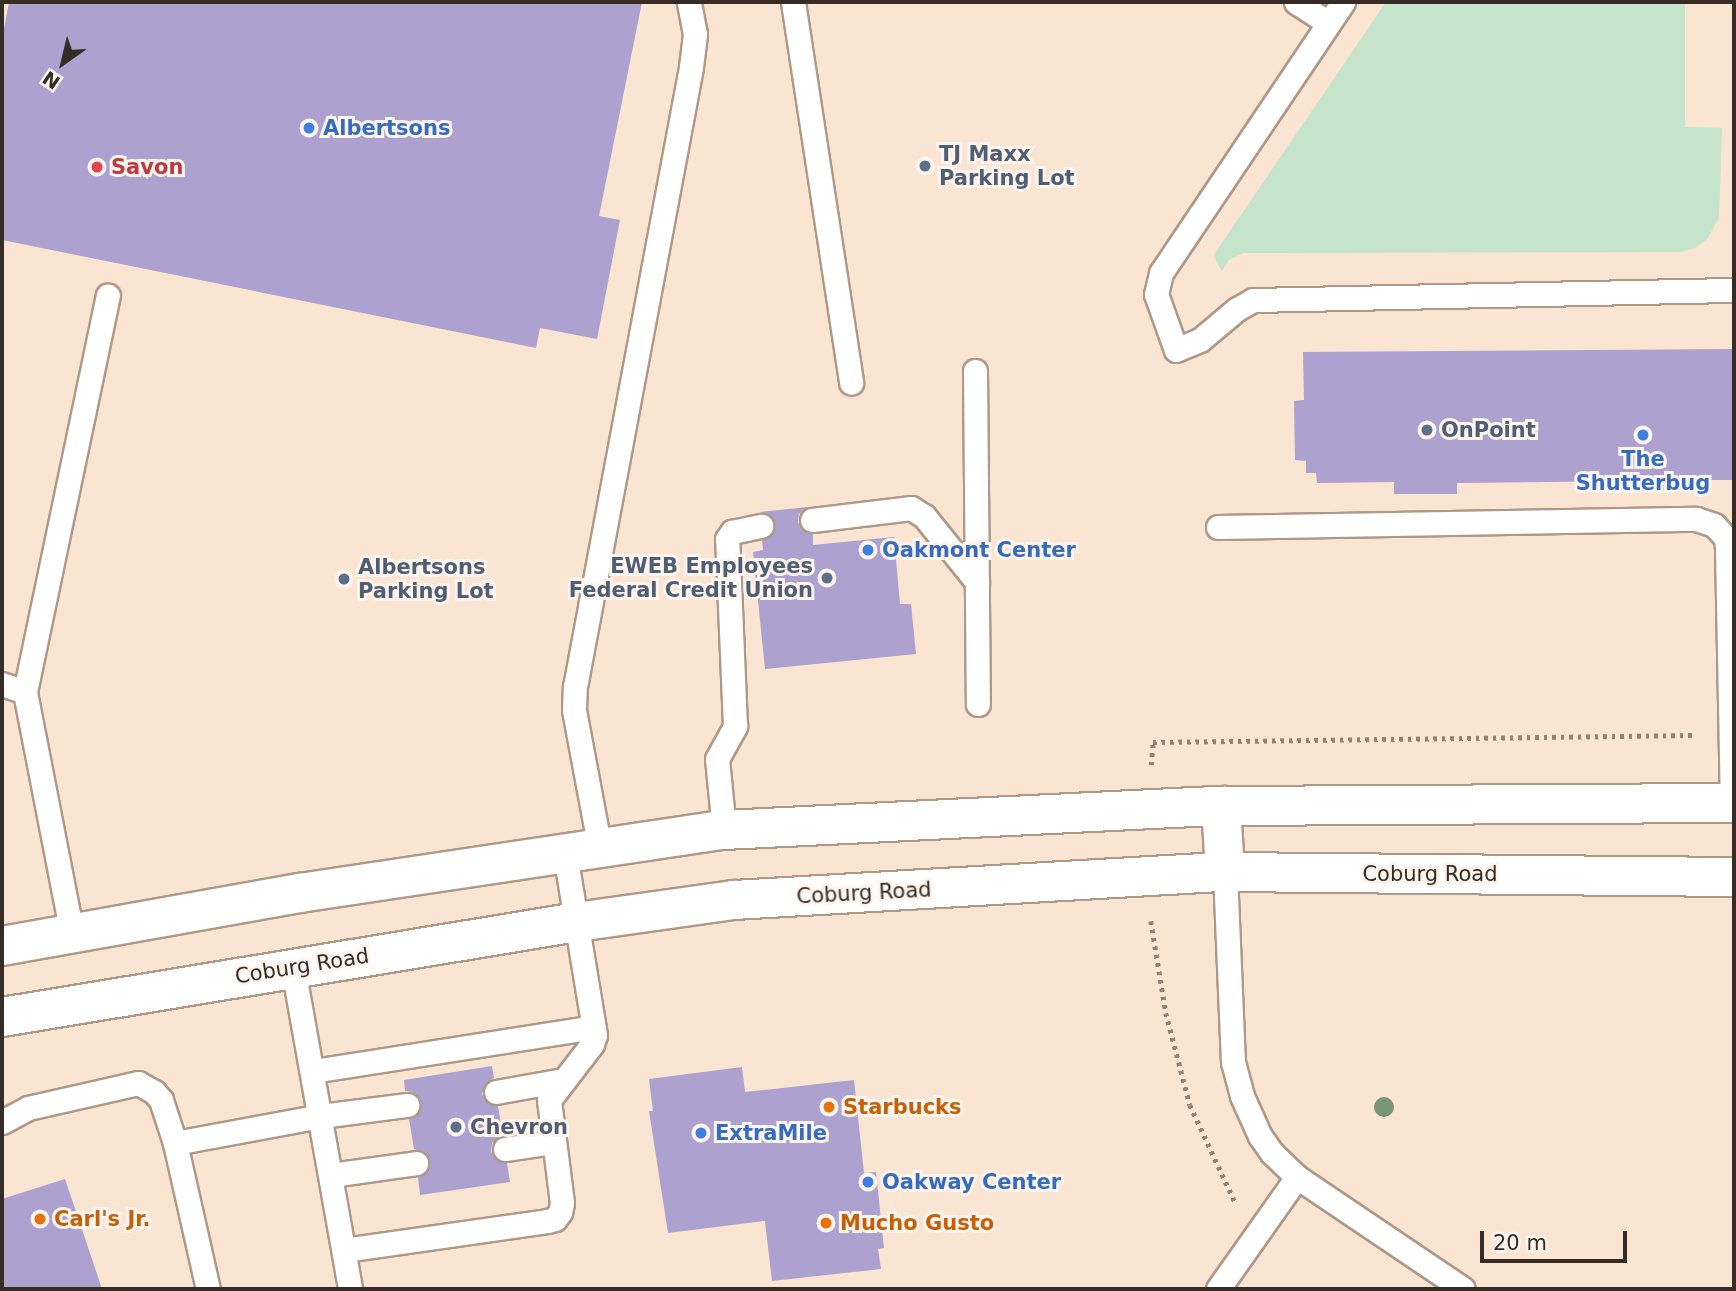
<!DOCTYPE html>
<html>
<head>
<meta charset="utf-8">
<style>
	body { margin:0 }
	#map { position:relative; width:1736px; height:1291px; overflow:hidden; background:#fae4d2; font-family:"DejaVu Sans",sans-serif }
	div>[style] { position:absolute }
	.green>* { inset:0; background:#c5e4cb }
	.building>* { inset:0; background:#aca1cf }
	.path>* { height:4.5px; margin-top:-2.25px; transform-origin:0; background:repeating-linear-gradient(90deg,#918276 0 3.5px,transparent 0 8.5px) }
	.roads { filter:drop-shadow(2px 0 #ae9988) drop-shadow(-2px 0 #ae9988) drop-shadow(0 2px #ae9988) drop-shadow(0 -2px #ae9988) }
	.lane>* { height:23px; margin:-11.5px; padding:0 11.5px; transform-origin:11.5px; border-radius:11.5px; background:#fff }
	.secondary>* { height:38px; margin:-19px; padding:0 19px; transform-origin:19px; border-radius:19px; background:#fff }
	.primary>* { height:38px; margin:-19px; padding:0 19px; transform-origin:19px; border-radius:19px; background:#fff }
	.trees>* { width:20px; height:20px; margin:-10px; border-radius:50%; background:#799575 }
	.dots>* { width:19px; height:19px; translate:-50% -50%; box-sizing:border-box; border:4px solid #fdf4ed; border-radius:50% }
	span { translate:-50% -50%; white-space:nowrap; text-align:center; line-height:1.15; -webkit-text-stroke:6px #fdf4ed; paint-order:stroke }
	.shop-label { font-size:21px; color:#366cbe; font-weight:700 }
	.left { translate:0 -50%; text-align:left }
	.service-label { font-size:21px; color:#4e5e75; font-weight:700 }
	.right { translate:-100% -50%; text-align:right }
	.health-label { font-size:21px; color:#be3a42; font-weight:700 }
	.street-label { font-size:21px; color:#342c25 }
	.food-label { font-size:21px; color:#c56008; font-weight:700 }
	.frame { position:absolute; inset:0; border:4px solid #342c25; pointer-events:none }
	.north { position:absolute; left:28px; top:28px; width:70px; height:70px; -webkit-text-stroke:5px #fdf4ed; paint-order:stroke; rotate:214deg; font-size:19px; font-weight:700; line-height:28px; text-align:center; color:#342c25 }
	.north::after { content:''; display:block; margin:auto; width:24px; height:32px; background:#342c25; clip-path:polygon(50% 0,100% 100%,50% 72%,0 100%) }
	.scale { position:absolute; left:1480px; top:1231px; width:147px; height:32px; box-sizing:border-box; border:4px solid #342c25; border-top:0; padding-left:9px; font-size:21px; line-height:24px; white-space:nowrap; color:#342c25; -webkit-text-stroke:5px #fdf4ed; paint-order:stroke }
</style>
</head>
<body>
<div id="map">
	<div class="green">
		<i style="clip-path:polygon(1386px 2px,1722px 2px,1685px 4px,1685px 127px,1722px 128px,1719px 218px,1707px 239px,1695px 248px,1681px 252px,1243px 253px,1229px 260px,1222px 271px,1213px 256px)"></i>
	</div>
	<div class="building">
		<i style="clip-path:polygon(9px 2px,642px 2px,599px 216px,620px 220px,597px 339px,540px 328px,536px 348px,2px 240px,2px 40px)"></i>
		<i style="clip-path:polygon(1734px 349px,1734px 480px,1687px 480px,1687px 490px,1626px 491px,1626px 481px,1457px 483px,1457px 494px,1394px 494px,1394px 482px,1317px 483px,1316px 473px,1306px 473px,1306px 461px,1295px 460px,1294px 401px,1304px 400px,1303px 352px)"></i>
		<i style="clip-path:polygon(808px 507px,799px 514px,798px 522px,801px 529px,813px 534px,813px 545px,894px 537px,900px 604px,911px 604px,916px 654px,765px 669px,753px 552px,763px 550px,762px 540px,771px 536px,775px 524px,771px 516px,760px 512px)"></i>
		<i style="clip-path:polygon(492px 1066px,494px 1078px,487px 1082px,482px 1094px,486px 1101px,498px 1106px,503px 1135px,492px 1143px,491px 1152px,499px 1162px,507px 1163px,510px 1182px,420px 1195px,418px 1177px,425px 1174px,430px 1162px,427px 1154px,414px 1149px,409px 1119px,420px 1111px,421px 1103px,413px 1092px,405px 1091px,404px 1080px)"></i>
		<i style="clip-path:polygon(742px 1067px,745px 1092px,854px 1080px,864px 1173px,876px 1172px,884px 1248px,878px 1249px,881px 1269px,772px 1281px,765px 1221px,668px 1233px,649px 1111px,653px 1111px,649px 1079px)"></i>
		<i style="clip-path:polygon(65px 1179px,102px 1289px,2px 1289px,2px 1199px)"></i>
	</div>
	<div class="path">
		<i style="left:1151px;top:765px;width:23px;rotate:-85deg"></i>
		<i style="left:1153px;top:742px;width:542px;rotate:-0.74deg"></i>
		<i style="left:1151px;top:921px;width:93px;rotate:80.7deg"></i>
		<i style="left:1166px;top:1013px;width:95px;rotate:75.4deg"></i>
		<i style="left:1190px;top:1105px;width:107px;rotate:65.1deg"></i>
	</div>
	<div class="roads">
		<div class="lane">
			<i style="left:793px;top:2px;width:385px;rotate:81.3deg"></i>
			<i style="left:1296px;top:2px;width:38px;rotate:33deg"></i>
			<i style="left:1343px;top:2px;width:326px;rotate:123.9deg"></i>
			<i style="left:1161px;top:273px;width:22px;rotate:103deg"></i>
			<i style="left:1156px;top:294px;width:59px;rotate:70.3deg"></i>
			<i style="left:1176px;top:350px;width:26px;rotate:-23deg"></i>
			<i style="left:1200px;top:340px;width:48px;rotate:-40deg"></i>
			<i style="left:1237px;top:309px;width:18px;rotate:-29deg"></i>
			<i style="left:1253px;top:300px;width:481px;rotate:-1.2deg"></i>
			<i style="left:975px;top:371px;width:333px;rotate:89.5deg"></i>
			<i style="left:812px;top:520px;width:100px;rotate:-6.9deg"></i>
			<i style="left:911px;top:508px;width:15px;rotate:32deg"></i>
			<i style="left:924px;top:516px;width:85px;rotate:51.2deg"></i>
			<i style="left:1218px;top:527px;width:478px;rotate:-1deg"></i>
			<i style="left:1696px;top:519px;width:19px;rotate:18deg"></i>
			<i style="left:1714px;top:525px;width:18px;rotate:47deg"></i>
			<i style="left:1726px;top:538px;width:10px;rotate:84deg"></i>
			<i style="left:1727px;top:548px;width:255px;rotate:88.9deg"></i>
			<i style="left:2px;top:684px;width:24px;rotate:19deg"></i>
			<i style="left:724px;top:830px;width:71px;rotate:-95.6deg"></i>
			<i style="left:717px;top:759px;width:38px;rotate:-61deg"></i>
			<i style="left:735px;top:726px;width:187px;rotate:-92.4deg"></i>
			<i style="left:727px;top:539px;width:9px;rotate:-54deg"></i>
			<i style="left:732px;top:532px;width:30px;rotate:-12deg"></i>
			<i style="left:600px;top:849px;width:141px;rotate:-100.6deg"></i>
			<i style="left:574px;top:710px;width:23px;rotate:-88deg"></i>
			<i style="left:575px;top:687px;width:631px;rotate:-79.4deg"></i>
			<i style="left:691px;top:67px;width:33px;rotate:-83deg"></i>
			<i style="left:695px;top:34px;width:33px;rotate:-101deg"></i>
			<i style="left:1225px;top:872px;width:190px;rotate:87.6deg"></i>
			<i style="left:1233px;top:1062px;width:35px;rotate:75deg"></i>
			<i style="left:1242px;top:1096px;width:44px;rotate:65.8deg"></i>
			<i style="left:1260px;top:1136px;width:21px;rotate:55deg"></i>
			<i style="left:1272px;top:1153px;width:35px;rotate:44deg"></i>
			<i style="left:1297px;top:1177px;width:200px;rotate:34deg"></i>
			<i style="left:72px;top:934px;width:247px;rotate:-101deg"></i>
			<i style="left:25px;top:692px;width:405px;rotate:-78.2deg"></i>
			<i style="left:293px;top:968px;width:326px;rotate:79.9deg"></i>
			<i style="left:313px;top:1071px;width:284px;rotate:-8.9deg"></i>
			<i style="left:496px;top:1092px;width:68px;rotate:-10.2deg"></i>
			<i style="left:2px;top:1122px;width:30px;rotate:-28deg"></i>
			<i style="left:28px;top:1108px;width:113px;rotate:-12.8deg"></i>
			<i style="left:138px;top:1083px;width:18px;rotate:29deg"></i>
			<i style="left:154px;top:1092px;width:11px;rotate:49deg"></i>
			<i style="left:161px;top:1100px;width:45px;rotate:72deg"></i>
			<i style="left:175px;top:1143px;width:150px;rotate:77.3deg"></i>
			<i style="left:175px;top:1143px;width:148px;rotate:-10.5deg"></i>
			<i style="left:321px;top:1116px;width:87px;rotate:-7.3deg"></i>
			<i style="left:505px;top:1149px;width:49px;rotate:-8.3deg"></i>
			<i style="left:331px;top:1175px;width:86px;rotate:-8deg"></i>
			<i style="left:344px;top:1250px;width:205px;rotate:-8.1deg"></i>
			<i style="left:547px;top:1221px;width:8px;rotate:-14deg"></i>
			<i style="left:555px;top:1219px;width:9px;rotate:-54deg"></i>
			<i style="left:560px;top:1212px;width:9px;rotate:-77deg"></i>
			<i style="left:562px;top:1203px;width:104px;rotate:-97.2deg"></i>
			<i style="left:549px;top:1100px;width:71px;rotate:-52.5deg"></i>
			<i style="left:592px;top:1044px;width:9px;rotate:-72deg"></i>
			<i style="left:595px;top:1035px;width:183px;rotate:-99.4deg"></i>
			<i style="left:1218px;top:1289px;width:137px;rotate:-54.8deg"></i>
		</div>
		<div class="secondary">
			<i style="left:2px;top:946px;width:303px;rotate:-10.1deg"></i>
			<i style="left:300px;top:893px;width:429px;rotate:-8.5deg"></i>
			<i style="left:724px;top:830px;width:498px;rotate:-2.8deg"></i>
			<i style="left:1221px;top:806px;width:513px;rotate:-0.34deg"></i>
			<i style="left:2px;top:1017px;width:583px;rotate:-9.38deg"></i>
			<i style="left:577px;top:922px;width:159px;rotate:-8deg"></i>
			<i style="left:734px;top:900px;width:492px;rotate:-3.3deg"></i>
			<i style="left:1225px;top:872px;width:509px;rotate:0.56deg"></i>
		</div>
		<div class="primary">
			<i style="left:1221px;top:806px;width:66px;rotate:86.5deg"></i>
		</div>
	</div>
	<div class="trees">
		<i style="left:1384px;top:1107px"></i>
	</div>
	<div class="dots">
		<i style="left:309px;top:128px;background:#3f7fe0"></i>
		<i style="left:925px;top:166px;background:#5c6f8a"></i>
		<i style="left:97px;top:167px;background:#e0444e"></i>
		<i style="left:1427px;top:430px;background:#5c6f8a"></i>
		<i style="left:1643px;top:435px;background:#3f7fe0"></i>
		<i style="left:868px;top:550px;background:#3f7fe0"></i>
		<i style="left:827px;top:578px;background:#5c6f8a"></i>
		<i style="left:344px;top:579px;background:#5c6f8a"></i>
		<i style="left:829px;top:1107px;background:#e8710a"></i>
		<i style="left:456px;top:1127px;background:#5c6f8a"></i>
		<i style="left:701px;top:1133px;background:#3f7fe0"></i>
		<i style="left:868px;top:1182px;background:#3f7fe0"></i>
		<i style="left:40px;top:1219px;background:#e8710a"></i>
		<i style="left:826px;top:1223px;background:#e8710a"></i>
	</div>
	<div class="shop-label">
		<span class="left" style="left:323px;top:128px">Albertsons</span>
		<span style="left:1643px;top:471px">The<br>Shutterbug</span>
		<span class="left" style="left:882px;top:550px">Oakmont Center</span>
		<span class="left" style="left:715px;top:1133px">ExtraMile</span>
		<span class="left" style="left:882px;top:1182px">Oakway Center</span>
	</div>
	<div class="service-label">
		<span class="left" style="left:939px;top:166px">TJ Maxx<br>Parking Lot</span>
		<span class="left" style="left:1441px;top:430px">OnPoint</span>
		<span class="right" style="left:813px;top:578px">EWEB Employees<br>Federal Credit Union</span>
		<span class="left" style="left:358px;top:579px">Albertsons<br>Parking Lot</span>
		<span class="left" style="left:470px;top:1127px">Chevron</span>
	</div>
	<div class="health-label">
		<span class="left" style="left:111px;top:167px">Savon</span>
	</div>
	<div class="street-label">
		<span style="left:1430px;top:874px">Coburg Road</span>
		<span style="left:864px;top:893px;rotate:-3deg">Coburg Road</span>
		<span style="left:302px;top:966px;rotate:-9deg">Coburg Road</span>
	</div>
	<div class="food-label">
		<span class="left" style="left:843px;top:1107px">Starbucks</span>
		<span class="left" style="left:54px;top:1219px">Carl's Jr.</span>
		<span class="left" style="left:840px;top:1223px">Mucho Gusto</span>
	</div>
	<div class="frame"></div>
	<div class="north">N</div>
	<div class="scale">20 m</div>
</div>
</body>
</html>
